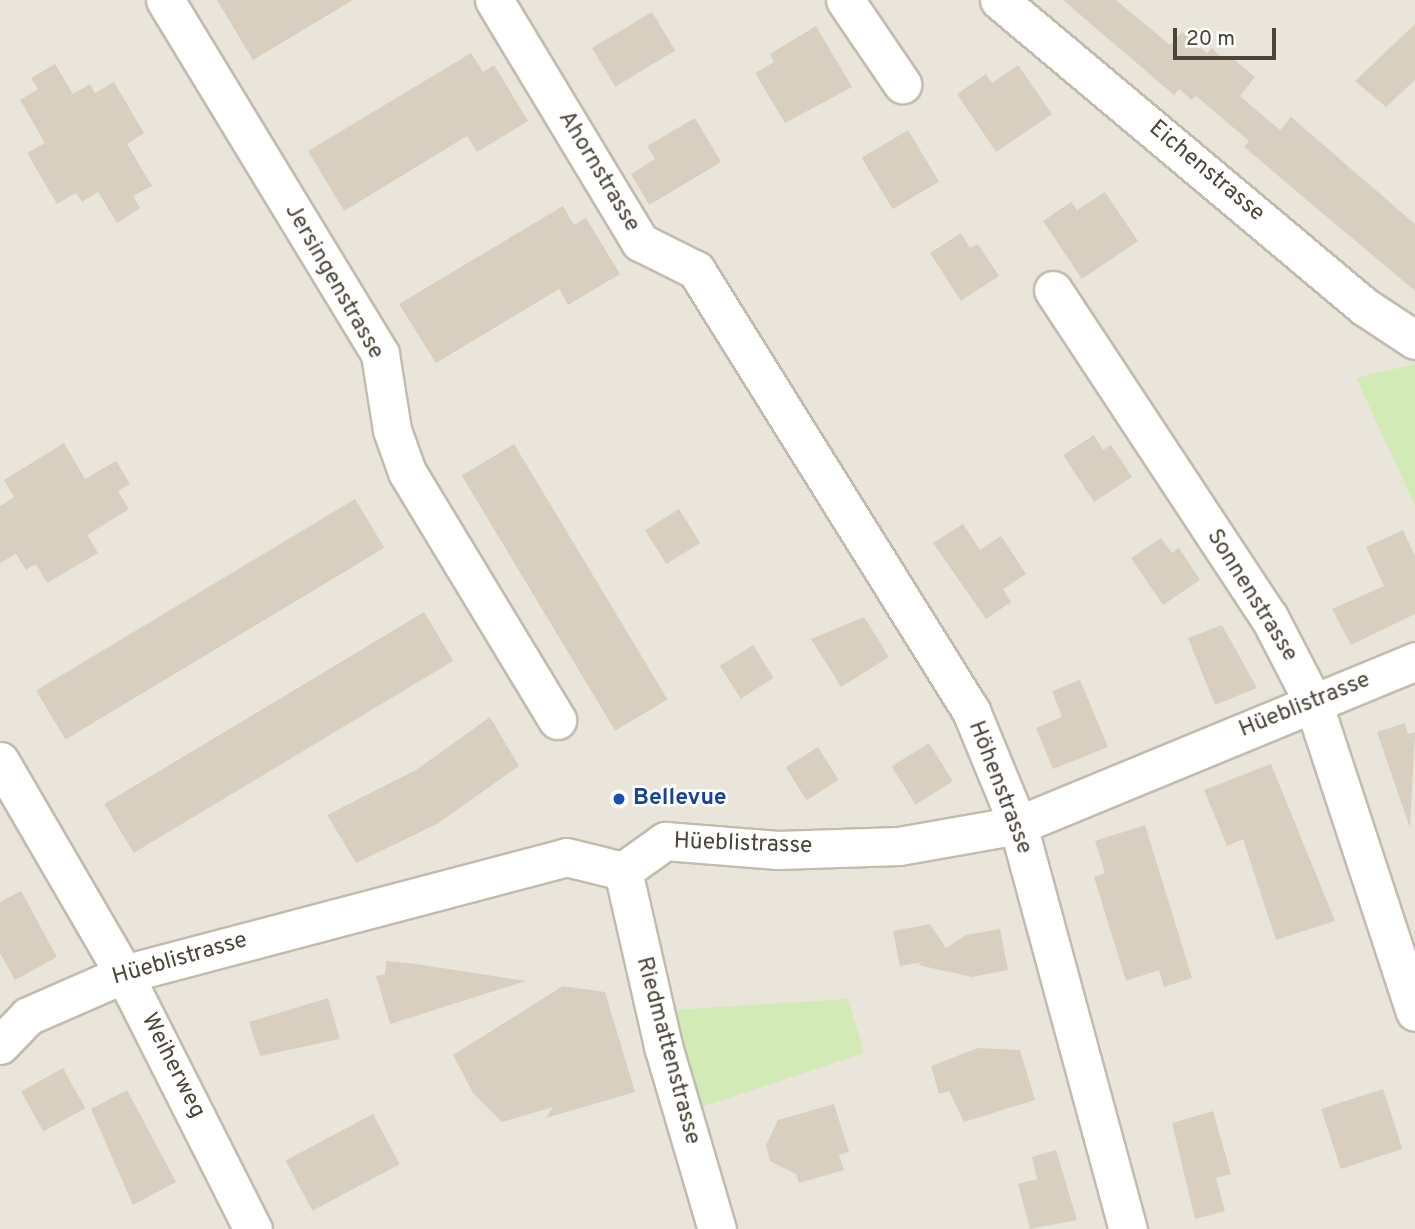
<!DOCTYPE html>
<html>
<head>
<meta charset="utf-8">
<style>
	body { margin:0 }
	#map { position:relative; width:1415px; height:1229px; overflow:hidden; background:#f6f3ec; font-family:Overpass,sans-serif }
	div>[style] { position:absolute }
	.residential>* { inset:0; background:#eae5da; transform-origin:0 0 }
	.green>* { inset:0; background:#d2eab5 }
	.building>* { inset:0; background:#d8cfc1; transform-origin:0 0 }
	.roads { filter:drop-shadow(2px 0 #c2bbae) drop-shadow(-2px 0 #c2bbae) drop-shadow(0 2px #c2bbae) drop-shadow(0 -2px #c2bbae) }
	.minor>* { height:37px; margin:-18.5px; padding:0 18.5px; transform-origin:18.5px; border-radius:18.5px; background:#fff }
	.dots>* { width:19px; height:19px; translate:-50% -50%; box-sizing:border-box; border:4px solid #fff; border-radius:50% }
	span { translate:-50% -50%; white-space:nowrap; text-align:center; line-height:1.15; -webkit-text-stroke:5px #fff; paint-order:stroke }
	.street-label { font-size:23px; color:#4b4439 }
	.transit-label { font-size:23px; color:#164399; font-weight:700 }
	.left { translate:0 -50%; text-align:left }
	.scale { position:absolute; left:1173px; top:28px; width:103px; height:32px; box-sizing:border-box; border:4px solid #4b4439; border-top:0; padding-left:9px; font-size:21px; line-height:24px; white-space:nowrap; color:#4b4439; -webkit-text-stroke:5px #fff; paint-order:stroke }
</style>
</head>
<body>
<div id="map">
	<div class="residential">
		<i style="left:0;top:0;width:1415px;height:1229px"></i>
	</div>
	<div class="green">
		<i style="clip-path:polygon(1415px 364px,1415px 505px,1356px 378px)"></i>
		<i style="clip-path:polygon(848px 999px,864px 1053px,701px 1107px,671px 1010px)"></i>
	</div>
	<div class="building">
		<i style="clip-path:polygon(217px 0,353px 0,253px 60px)"></i>
		<i style="clip-path:polygon(1063px 0,1116px 0,1170px 45px,1182px 32px,1207px 53px,1212px 48px,1224px 60px,1229px 55px,1255px 77px,1240px 96px,1280px 130px,1291px 117px,1415px 224px,1415px 291px,1244px 147px,1249px 141px,1196px 96px,1192px 100px,1179px 89px,1174px 95px)"></i>
		<i style="left:652px;top:12px;width:45px;height:70px;rotate:59deg"></i>
		<i style="clip-path:polygon(1415px 24px,1415px 80px,1386px 107px,1355px 81px)"></i>
		<i style="clip-path:polygon(816px 26px,852px 87px,785px 123px,755px 73px,774px 62px,770px 54px)"></i>
		<i style="clip-path:polygon(471px 53px,483px 72px,494px 65px,528px 121px,477px 152px,467px 136px,344px 211px,308px 151px)"></i>
		<i style="clip-path:polygon(55px 64px,73px 94px,90px 84px,95px 93px,114px 82px,144px 133px,127px 144px,152px 186px,133px 196px,140px 208px,117px 223px,98px 192px,82px 202px,76px 193px,57px 204px,27px 153px,45px 143px,20px 100px,38px 89px,31px 78px)"></i>
		<i style="clip-path:polygon(1018px 65px,1052px 114px,996px 152px,957px 94px,986px 74px,992px 83px)"></i>
		<i style="clip-path:polygon(695px 118px,721px 162px,649px 205px,631px 174px,655px 159px,647px 146px)"></i>
		<i style="left:908px;top:130px;width:60px;height:54px;rotate:59deg"></i>
		<i style="clip-path:polygon(1105px 192px,1138px 241px,1082px 279px,1043px 221px,1071px 202px,1077px 210px)"></i>
		<i style="clip-path:polygon(563px 206px,574px 225px,586px 218px,620px 274px,568px 305px,559px 289px,436px 363px,399px 304px)"></i>
		<i style="clip-path:polygon(961px 233px,970px 248px,978px 244px,999px 276px,961px 301px,930px 253px)"></i>
		<i style="clip-path:polygon(1094px 435px,1103px 450px,1111px 445px,1132px 477px,1094px 502px,1063px 455px)"></i>
		<i style="clip-path:polygon(64px 443px,85px 479px,116px 461px,130px 484px,118px 491px,129px 509px,87px 535px,98px 553px,47px 583px,36px 564px,26px 570px,16px 554px,0 563px,0 506px,14px 497px,4px 480px)"></i>
		<i style="left:514px;top:444px;width:298px;height:61px;rotate:59deg"></i>
		<i style="left:355px;top:499px;width:57px;height:372px;rotate:59deg"></i>
		<i style="left:679px;top:509px;width:40px;height:40px;rotate:58deg"></i>
		<i style="clip-path:polygon(963px 524px,980px 550px,1001px 536px,1026px 574px,1003px 589px,1011px 602px,986px 619px,933px 543px)"></i>
		<i style="clip-path:polygon(1403px 530px,1415px 556px,1415px 614px,1351px 645px,1332px 609px,1384px 586px,1366px 547px)"></i>
		<i style="clip-path:polygon(1161px 538px,1172px 553px,1179px 548px,1200px 580px,1163px 605px,1131px 558px)"></i>
		<i style="left:424px;top:612px;width:57px;height:373px;rotate:59deg"></i>
		<i style="clip-path:polygon(864px 617px,889px 657px,841px 687px,811px 639px)"></i>
		<i style="clip-path:polygon(1222px 625px,1257px 688px,1215px 705px,1188px 638px)"></i>
		<i style="left:753px;top:645px;width:39px;height:39px;rotate:58deg"></i>
		<i style="clip-path:polygon(1080px 680px,1108px 747px,1053px 769px,1036px 728px,1062px 717px,1052px 691px)"></i>
		<i style="clip-path:polygon(490px 717px,519px 766px,437px 824px,356px 863px,327px 815px,416px 770px)"></i>
		<i style="clip-path:polygon(1405px 723px,1408px 734px,1415px 732px,1410px 828px,1377px 732px)"></i>
		<i style="left:929px;top:743px;width:45px;height:44px;rotate:58deg"></i>
		<i style="left:818px;top:747px;width:39px;height:38px;rotate:58deg"></i>
		<i style="clip-path:polygon(1271px 764px,1335px 921px,1276px 940px,1243px 839px,1227px 846px,1204px 790px)"></i>
		<i style="clip-path:polygon(1145px 825px,1192px 978px,1164px 987px,1159px 970px,1126px 981px,1094px 877px,1105px 873px,1095px 841px)"></i>
		<i style="clip-path:polygon(21px 891px,57px 957px,15px 980px,0 953px,0 902px)"></i>
		<i style="clip-path:polygon(930px 924px,946px 948px,966px 935px,1000px 929px,1008px 970px,972px 977px,918px 965px,924px 962px,900px 966px,893px 931px)"></i>
		<i style="clip-path:polygon(386px 961px,416px 964px,526px 981px,390px 1024px,376px 976px,385px 974px)"></i>
		<i style="clip-path:polygon(563px 986px,605px 992px,635px 1092px,546px 1118px,553px 1107px,502px 1122px,473px 1093px,453px 1055px)"></i>
		<i style="clip-path:polygon(328px 998px,340px 1039px,260px 1056px,249px 1022px)"></i>
		<i style="clip-path:polygon(978px 1048px,1020px 1050px,1035px 1100px,964px 1122px,949px 1091px,939px 1094px,931px 1066px)"></i>
		<i style="left:63px;top:1068px;width:46px;height:48px;rotate:61deg"></i>
		<i style="left:1383px;top:1089px;width:63px;height:65px;rotate:72deg"></i>
		<i style="clip-path:polygon(127px 1090px,176px 1182px,133px 1205px,91px 1109px)"></i>
		<i style="clip-path:polygon(834px 1104px,849px 1152px,839px 1155px,844px 1170px,799px 1183px,796px 1174px,770px 1161px,766px 1145px,778px 1120px)"></i>
		<i style="clip-path:polygon(1213px 1111px,1231px 1174px,1216px 1178px,1225px 1211px,1195px 1219px,1172px 1123px)"></i>
		<i style="left:373px;top:1114px;width:57px;height:99px;rotate:62deg"></i>
		<i style="clip-path:polygon(1056px 1150px,1077px 1220px,1030px 1229px,1018px 1184px,1037px 1179px,1032px 1157px)"></i>
	</div>
	<div class="roads">
		<div class="minor">
			<i style="left:165px;top:0;width:414px;rotate:58.7deg"></i>
			<i style="left:380px;top:354px;width:77px;rotate:81deg"></i>
			<i style="left:392px;top:430px;width:45px;rotate:70.3deg"></i>
			<i style="left:407px;top:472px;width:290px;rotate:58.8deg"></i>
			<i style="left:494px;top:0;width:283px;rotate:58.9deg"></i>
			<i style="left:640px;top:242px;width:63px;rotate:26.6deg"></i>
			<i style="left:696px;top:270px;width:520px;rotate:58.05deg"></i>
			<i style="left:971px;top:711px;width:123px;rotate:67.6deg"></i>
			<i style="left:1018px;top:825px;width:419px;rotate:74.8deg"></i>
			<i style="left:845px;top:0;width:102px;rotate:55.8deg"></i>
			<i style="left:999px;top:0;width:478px;rotate:40deg"></i>
			<i style="left:1365px;top:307px;width:60px;rotate:33.4deg"></i>
			<i style="left:1053px;top:290px;width:392px;rotate:56.6deg"></i>
			<i style="left:1269px;top:617px;width:96px;rotate:62.6deg"></i>
			<i style="left:1313px;top:702px;width:326px;rotate:71.8deg"></i>
			<i style="left:0;top:761px;width:246px;rotate:59.8deg"></i>
			<i style="left:124px;top:974px;width:286px;rotate:63.2deg"></i>
			<i style="left:623px;top:871px;width:52px;rotate:-35.5deg"></i>
			<i style="left:665px;top:841px;width:113px;rotate:4.6deg"></i>
			<i style="left:778px;top:850px;width:121px;rotate:-1.9deg"></i>
			<i style="left:899px;top:846px;width:121px;rotate:-10deg"></i>
			<i style="left:1018px;top:825px;width:430px;rotate:-22.4deg"></i>
			<i style="left:623px;top:871px;width:180px;rotate:77.1deg"></i>
			<i style="left:663px;top:1046px;width:191px;rotate:73.6deg"></i>
			<i style="left:0;top:1045px;width:40px;rotate:-46deg"></i>
			<i style="left:28px;top:1016px;width:105px;rotate:-23.6deg"></i>
			<i style="left:124px;top:974px;width:457px;rotate:-14.8deg"></i>
			<i style="left:566px;top:857px;width:59px;rotate:13.8deg"></i>
		</div>
	</div>
	<div class="dots">
		<i style="left:619px;top:799px;background:#1a4fb4"></i>
	</div>
	<div class="street-label">
		<span style="left:598px;top:172px;rotate:59deg">Ahornstrasse</span>
		<span style="left:1206px;top:172px;rotate:40deg">Eichenstrasse</span>
		<span style="left:333px;top:282px;rotate:60deg">Jersingenstrasse</span>
		<span style="left:1251px;top:596px;rotate:58deg">Sonnenstrasse</span>
		<span style="left:1305px;top:706px;rotate:-22deg">Hüeblistrasse</span>
		<span style="left:999px;top:788px;rotate:69deg">Höhenstrasse</span>
		<span style="left:743px;top:845px;rotate:2deg">Hüeblistrasse</span>
		<span style="left:180px;top:960px;rotate:-16deg">Hüeblistrasse</span>
		<span style="left:667px;top:1051px;rotate:75deg">Riedmattenstrasse</span>
		<span style="left:172px;top:1066px;rotate:63deg">Weiherweg</span>
	</div>
	<div class="transit-label">
		<span class="left" style="left:633px;top:799px">Bellevue</span>
	</div>
	<div class="scale">20 m</div>
</div>
</body>
</html>
